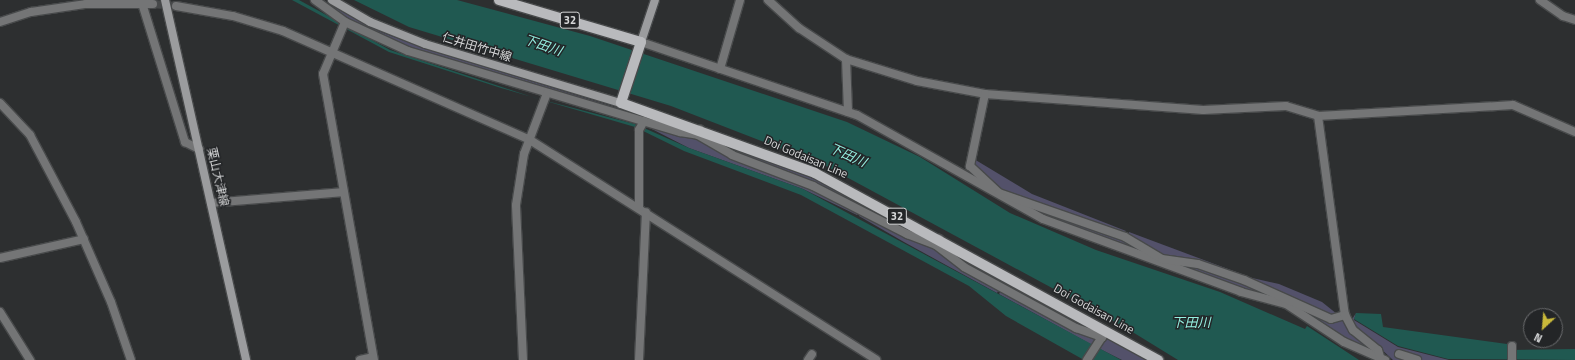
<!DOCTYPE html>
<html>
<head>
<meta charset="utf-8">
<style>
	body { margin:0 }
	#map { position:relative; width:1575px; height:360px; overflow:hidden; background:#2d2f30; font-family:"Titillium Web","Noto Sans JP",sans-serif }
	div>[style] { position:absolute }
	.green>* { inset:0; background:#53516a }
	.water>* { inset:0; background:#205951 }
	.street-tunnel>* { height:8px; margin-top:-4px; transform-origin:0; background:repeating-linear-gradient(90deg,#464849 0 8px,transparent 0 12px) }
	.roads { filter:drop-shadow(1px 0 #484a4b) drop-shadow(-1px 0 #484a4b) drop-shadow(0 1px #484a4b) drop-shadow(0 -1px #484a4b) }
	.street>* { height:8px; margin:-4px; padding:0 4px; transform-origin:4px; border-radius:4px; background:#747576 }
	.secondary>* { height:8px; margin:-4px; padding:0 4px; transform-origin:4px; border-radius:4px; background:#9b9c9e }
	.primary>* { height:10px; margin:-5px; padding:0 5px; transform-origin:5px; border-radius:5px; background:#b9babd }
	span { translate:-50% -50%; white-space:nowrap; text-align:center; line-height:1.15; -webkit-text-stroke:3px #232527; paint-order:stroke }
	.shield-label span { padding:1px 3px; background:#232527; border:1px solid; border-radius:3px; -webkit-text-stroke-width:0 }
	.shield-label { font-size:11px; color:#d6d7d8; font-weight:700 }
	.street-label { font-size:12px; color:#d6d7d8 }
	.water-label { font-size:13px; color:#94f0e1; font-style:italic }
	.north { position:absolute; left:1523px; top:308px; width:40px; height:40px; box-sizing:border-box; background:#232527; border:1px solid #6b6c6e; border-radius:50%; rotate:206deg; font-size:11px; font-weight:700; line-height:16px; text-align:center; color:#d6d7d8 }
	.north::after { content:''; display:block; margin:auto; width:14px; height:18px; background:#caba3a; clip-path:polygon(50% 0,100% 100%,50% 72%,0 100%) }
</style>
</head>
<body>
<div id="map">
	<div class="green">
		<i style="clip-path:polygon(321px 0,378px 31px,418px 46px,694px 132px,417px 52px,342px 18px)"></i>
		<i style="clip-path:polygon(644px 125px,700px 138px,859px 211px,857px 215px,803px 189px,689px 148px)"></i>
		<i style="clip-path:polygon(702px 135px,827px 184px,934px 242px,734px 154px)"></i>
		<i style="clip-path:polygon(974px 159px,1032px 194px,1126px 231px,1122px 234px,1001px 192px,973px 165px)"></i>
		<i style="clip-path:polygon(1004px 197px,1130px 243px,1158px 259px,1070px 228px)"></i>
		<i style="clip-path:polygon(860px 213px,922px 240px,999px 289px,997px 293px,904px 242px,859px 216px)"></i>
		<i style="clip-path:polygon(1129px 232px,1244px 275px,1165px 258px,1129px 236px)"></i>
		<i style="clip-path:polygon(939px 244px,1093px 329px,1084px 330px,964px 264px)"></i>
		<i style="clip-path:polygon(1167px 262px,1196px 266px,1283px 301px,1238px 288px)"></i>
		<i style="clip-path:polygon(1248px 277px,1279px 284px,1322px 302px,1337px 314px,1328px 314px)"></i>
		<i style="clip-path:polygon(1002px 290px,1098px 337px,1094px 346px,999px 294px)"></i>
		<i style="clip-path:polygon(1301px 308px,1343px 319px,1350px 333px,1372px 352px,1336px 334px)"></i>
		<i style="clip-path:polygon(1356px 313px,1354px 320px,1398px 347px,1449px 360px,1421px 360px,1399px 353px,1409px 360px,1393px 360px,1351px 321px)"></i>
		<i style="clip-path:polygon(1107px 338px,1147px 360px,1122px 360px,1098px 348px)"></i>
	</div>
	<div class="water">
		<i style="clip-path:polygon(292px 0,299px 0,390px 50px,535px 98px,635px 124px,689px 148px,803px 189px,1121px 360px,1084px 360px,1006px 316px,969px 286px,801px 195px,684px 151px,635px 127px,501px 88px,389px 52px)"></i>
		<i style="clip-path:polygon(354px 0,457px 0,590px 36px,847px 122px,920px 157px,1010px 213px,1096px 250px,1220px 292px,1305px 329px,1307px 326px,1359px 360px,1178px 360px,1126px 328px,826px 166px,671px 106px,409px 27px)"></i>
		<i style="clip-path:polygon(1356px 313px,1381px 314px,1383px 327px,1507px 344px,1508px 350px,1575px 349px,1575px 360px,1448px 359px,1398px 346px,1354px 319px)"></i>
	</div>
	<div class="street-tunnel">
		<i style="left:153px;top:4px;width:23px;rotate:5deg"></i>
	</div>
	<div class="roads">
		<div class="street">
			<i style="left:141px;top:0;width:149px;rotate:72.8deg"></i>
			<i style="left:185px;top:142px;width:16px;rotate:27deg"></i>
			<i style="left:315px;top:0;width:37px;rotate:36deg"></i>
			<i style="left:345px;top:22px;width:69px;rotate:24.7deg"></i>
			<i style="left:408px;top:51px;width:284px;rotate:16.6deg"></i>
			<i style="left:680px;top:132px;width:18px;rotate:9deg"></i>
			<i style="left:698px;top:135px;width:6px;rotate:-72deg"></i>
			<i style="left:768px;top:0;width:42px;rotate:42.1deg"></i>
			<i style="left:799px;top:28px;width:56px;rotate:33.4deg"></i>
			<i style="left:846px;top:59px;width:74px;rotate:17.2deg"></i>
			<i style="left:917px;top:81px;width:69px;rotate:10.8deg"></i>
			<i style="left:985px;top:94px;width:219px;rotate:4.2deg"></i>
			<i style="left:1203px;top:110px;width:83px;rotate:-2.8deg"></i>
			<i style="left:1286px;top:106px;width:34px;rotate:17deg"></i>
			<i style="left:1318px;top:116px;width:195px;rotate:-3.2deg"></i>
			<i style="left:1513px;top:105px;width:68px;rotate:23.5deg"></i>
			<i style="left:1540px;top:0;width:28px;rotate:35deg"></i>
			<i style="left:1563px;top:16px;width:13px;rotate:18deg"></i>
			<i style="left:176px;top:6px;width:58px;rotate:10deg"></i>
			<i style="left:233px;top:16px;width:52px;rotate:16.7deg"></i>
			<i style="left:283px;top:31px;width:270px;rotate:23.8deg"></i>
			<i style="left:530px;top:140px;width:410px;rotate:32.4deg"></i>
			<i style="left:0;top:22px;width:33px;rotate:-18deg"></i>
			<i style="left:31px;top:12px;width:56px;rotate:-8.3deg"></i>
			<i style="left:86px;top:4px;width:67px"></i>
			<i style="left:345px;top:22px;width:56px;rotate:112.9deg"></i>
			<i style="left:323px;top:74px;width:291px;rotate:79.9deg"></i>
			<i style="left:641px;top:42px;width:228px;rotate:18.7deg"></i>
			<i style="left:857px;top:115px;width:213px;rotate:29.2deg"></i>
			<i style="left:1043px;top:219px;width:211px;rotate:20.2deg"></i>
			<i style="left:1241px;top:292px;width:47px;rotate:14.9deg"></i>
			<i style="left:1286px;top:304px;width:69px;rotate:33.2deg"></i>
			<i style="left:1344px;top:342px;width:45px;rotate:23.7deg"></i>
			<i style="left:846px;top:59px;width:53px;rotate:87.8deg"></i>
			<i style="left:720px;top:69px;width:72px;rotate:-73.8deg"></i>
			<i style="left:985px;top:94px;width:74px;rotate:101.8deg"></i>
			<i style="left:970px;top:166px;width:40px;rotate:43deg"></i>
			<i style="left:999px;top:193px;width:133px;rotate:19.2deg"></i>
			<i style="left:1125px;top:237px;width:43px;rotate:30.7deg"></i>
			<i style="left:1162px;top:259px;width:36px;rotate:8deg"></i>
			<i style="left:1198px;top:264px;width:49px;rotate:19.2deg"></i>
			<i style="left:1244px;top:280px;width:95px;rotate:24.1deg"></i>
			<i style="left:1331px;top:319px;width:15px;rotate:-16deg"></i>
			<i style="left:0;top:103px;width:44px;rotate:46.8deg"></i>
			<i style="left:30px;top:135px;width:98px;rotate:62.1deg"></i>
			<i style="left:76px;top:222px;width:87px;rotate:66.4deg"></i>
			<i style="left:111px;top:302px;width:61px;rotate:71deg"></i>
			<i style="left:1318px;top:116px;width:201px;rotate:82.3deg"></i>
			<i style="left:1345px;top:315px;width:17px;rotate:62deg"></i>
			<i style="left:1353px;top:330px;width:32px;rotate:39deg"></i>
			<i style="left:1378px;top:350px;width:10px;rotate:73deg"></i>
			<i style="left:698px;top:135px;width:39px;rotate:30deg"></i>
			<i style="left:732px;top:155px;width:87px;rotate:20.9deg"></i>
			<i style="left:813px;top:186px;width:106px;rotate:27.1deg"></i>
			<i style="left:907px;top:234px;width:31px;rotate:21deg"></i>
			<i style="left:936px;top:245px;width:7px;rotate:-63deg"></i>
			<i style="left:211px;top:203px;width:133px;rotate:-4.7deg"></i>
			<i style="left:639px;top:207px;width:77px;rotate:-90deg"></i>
			<i style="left:639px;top:130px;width:10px;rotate:-61deg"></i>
			<i style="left:936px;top:245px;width:36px;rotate:38deg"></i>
			<i style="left:964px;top:267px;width:128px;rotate:28.6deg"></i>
			<i style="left:1076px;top:328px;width:28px;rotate:19deg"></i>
			<i style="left:0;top:258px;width:86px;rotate:-12.7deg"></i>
			<i style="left:0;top:312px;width:57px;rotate:58deg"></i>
			<i style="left:1512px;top:346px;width:14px;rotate:90deg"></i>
			<i style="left:1399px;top:354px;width:19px;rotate:18deg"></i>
			<i style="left:360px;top:360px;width:13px;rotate:-13deg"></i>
			<i style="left:523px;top:360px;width:155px;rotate:-92.6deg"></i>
			<i style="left:516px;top:205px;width:52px;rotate:-81.1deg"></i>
			<i style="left:524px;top:154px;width:65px;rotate:-69.3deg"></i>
			<i style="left:639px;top:360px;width:148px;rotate:-87.3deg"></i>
			<i style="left:808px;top:360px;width:7px;rotate:-56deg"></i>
			<i style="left:1087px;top:360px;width:31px;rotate:-57deg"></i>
		</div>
		<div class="secondary">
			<i style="left:165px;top:0;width:369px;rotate:77.3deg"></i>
			<i style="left:332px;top:0;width:44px;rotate:30.1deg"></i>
			<i style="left:370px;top:22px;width:59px;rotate:21.8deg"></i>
			<i style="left:425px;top:44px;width:205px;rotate:16.8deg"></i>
			<i style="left:641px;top:42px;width:44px;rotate:-71.6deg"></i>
		</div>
		<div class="primary">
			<i style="left:499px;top:0;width:148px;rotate:16.5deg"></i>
			<i style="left:641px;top:42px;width:64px;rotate:108.2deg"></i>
			<i style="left:621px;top:103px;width:206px;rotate:19.8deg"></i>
			<i style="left:815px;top:173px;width:391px;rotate:28.6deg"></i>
		</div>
	</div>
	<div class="shield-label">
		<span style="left:570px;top:20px">32</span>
		<span style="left:897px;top:216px">32</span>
	</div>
	<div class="street-label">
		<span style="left:477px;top:47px;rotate:17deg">仁井田竹中線</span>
		<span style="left:806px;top:157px;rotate:23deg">Doi Godaisan Line</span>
		<span style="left:218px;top:177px;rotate:77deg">栗山大津線</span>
		<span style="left:1094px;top:309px;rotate:29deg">Doi Godaisan Line</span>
	</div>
	<div class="water-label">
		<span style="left:543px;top:45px;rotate:19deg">下田川</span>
		<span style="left:848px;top:155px;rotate:24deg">下田川</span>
		<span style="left:1191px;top:322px">下田川</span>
	</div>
	<div class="north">N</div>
</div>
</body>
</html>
